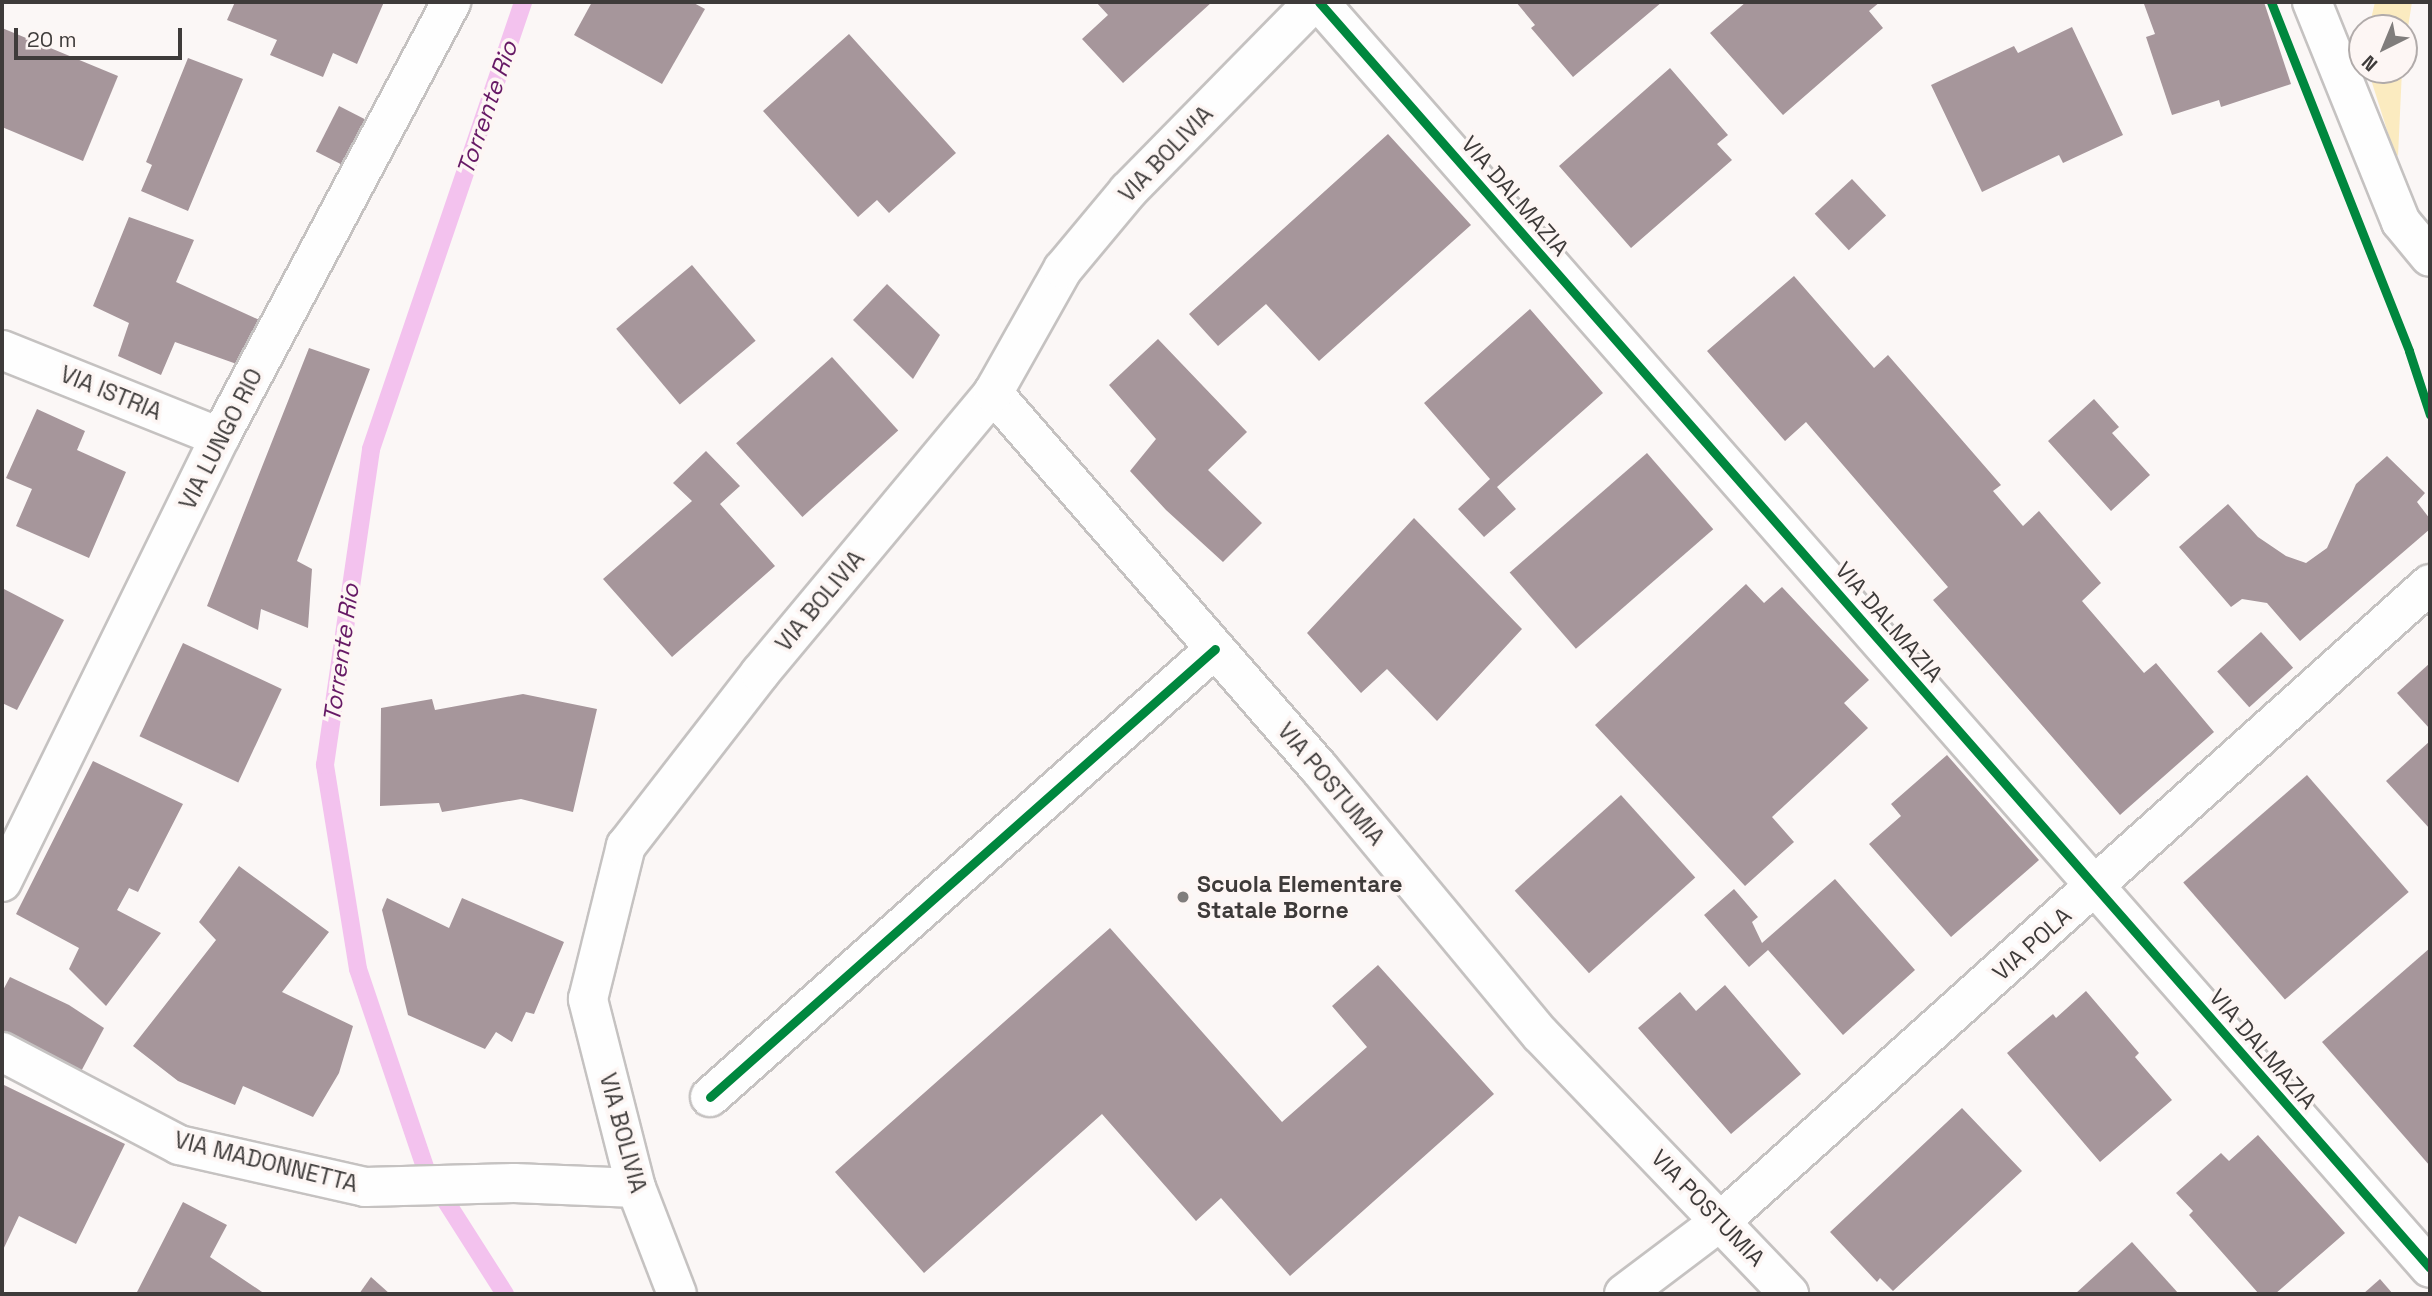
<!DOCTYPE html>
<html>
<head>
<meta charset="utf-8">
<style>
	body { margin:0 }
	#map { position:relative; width:2432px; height:1296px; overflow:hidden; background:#fbf7f6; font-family:"Space Grotesk",sans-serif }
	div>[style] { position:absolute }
	.green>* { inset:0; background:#fbebc0 }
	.stream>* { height:18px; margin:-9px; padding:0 9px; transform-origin:9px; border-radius:9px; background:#f3c2ee }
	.building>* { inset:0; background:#a6969b; transform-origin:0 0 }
	.roads { filter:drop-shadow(2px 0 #c5c2c1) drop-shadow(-2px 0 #c5c2c1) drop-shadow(0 2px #c5c2c1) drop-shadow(0 -2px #c5c2c1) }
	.minor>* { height:38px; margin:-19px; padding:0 19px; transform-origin:19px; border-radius:19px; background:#fefefe }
	.cycleway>* { height:9px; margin:-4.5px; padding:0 4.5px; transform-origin:4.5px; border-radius:4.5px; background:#00873e }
	.dots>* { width:19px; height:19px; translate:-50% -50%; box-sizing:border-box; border:4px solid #fdf6f4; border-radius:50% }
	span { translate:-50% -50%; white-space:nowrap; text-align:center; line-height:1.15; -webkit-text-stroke:7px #fdf6f4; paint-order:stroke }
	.street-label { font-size:23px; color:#3e3b3a }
	.poi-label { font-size:23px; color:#3e3b3a; font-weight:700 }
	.left { translate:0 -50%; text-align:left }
	.water-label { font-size:24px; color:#661965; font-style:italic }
	.frame { position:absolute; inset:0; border:4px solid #3e3b3a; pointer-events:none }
	.north { position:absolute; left:2348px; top:14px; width:70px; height:70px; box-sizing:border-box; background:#fdf6f4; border:2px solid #b1abaa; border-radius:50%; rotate:223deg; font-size:19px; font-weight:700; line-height:28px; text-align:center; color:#3e3b3a }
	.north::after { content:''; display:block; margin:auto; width:24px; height:32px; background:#807d7c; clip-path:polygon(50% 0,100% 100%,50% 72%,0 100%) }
	.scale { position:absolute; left:14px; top:28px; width:168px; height:32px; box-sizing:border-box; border:4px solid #3e3b3a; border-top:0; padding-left:9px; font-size:21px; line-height:24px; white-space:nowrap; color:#3e3b3a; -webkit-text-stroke:5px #fdf6f4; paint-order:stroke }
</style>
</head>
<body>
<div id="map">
	<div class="green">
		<i style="clip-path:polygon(2375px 2px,2412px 2px,2404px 53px,2404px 28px,2363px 28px,2371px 19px)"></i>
		<i style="clip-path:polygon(2368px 70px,2402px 70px,2398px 156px,2394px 152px)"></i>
	</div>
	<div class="stream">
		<i style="left:505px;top:1294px;width:147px;rotate:-122.5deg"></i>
		<i style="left:426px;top:1170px;width:212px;rotate:-108.7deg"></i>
		<i style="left:358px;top:969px;width:207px;rotate:-99.2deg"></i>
		<i style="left:325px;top:765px;width:319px;rotate:-81.7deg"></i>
		<i style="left:371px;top:449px;width:472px;rotate:-71.2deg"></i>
	</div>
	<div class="building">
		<i style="clip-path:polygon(235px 2px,384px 2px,357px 64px,333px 53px,323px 77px,270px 55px,277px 40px,227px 20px)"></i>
		<i style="clip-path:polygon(592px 2px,692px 2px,705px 9px,662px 84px,574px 35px)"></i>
		<i style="clip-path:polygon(1096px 2px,1212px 2px,1123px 83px,1082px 39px,1108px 15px)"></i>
		<i style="clip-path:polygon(1516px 2px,1662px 2px,1573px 77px,1531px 28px,1535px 25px)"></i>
		<i style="clip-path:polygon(1746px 2px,1880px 2px,1869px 11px,1883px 28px,1783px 115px,1710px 33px)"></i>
		<i style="clip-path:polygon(2150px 2px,2264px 2px,2291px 84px,2221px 107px,2219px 100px,2172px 115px,2146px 37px,2155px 34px,2144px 4px)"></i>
		<i style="clip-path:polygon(2072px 27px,2123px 135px,2063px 163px,2059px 155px,1982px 192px,1931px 85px,2014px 46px,2018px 53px)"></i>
		<i style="clip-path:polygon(2px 28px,118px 76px,83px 161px,2px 127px)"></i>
		<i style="clip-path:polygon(849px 34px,956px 153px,889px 213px,877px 200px,858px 217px,763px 111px)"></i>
		<i style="clip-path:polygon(188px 58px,243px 79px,188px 211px,141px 191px,152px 165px,146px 162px)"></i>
		<i style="clip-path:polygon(1670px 68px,1728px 135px,1717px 144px,1732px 160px,1631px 248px,1559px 166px)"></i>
		<i style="left:339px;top:106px;width:45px;height:51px;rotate:27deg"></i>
		<i style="clip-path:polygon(1388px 134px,1471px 225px,1319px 361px,1266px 304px,1218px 346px,1189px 314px)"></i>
		<i style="left:1852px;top:179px;width:50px;height:51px;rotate:47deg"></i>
		<i style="clip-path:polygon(129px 217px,194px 240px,176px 282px,266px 323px,245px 367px,175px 342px,161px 375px,118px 356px,129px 323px,93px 306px)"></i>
		<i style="left:692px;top:265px;width:99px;height:99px;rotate:50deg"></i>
		<i style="clip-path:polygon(1794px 276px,1874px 368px,1888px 355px,2001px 485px,1993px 491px,2023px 526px,2039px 511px,2101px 583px,2082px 601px,2144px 673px,2156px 663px,2214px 732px,2120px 815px,1933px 600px,1948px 587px,1806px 422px,1785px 441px,1707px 351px)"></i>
		<i style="clip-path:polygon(887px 284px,940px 335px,913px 379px,853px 320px)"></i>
		<i style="clip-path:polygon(1530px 309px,1603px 393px,1497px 487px,1516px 509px,1484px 537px,1458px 509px,1490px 479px,1424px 403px)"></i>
		<i style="clip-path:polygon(1158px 339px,1247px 432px,1208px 470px,1262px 523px,1223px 562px,1166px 510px,1130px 471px,1156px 439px,1109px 385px)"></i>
		<i style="clip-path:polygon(309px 348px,370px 369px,297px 561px,312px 569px,308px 628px,261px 609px,258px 630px,207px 606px)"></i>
		<i style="left:832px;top:357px;width:99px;height:129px;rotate:48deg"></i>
		<i style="clip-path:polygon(2094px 399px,2119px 427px,2112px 433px,2150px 475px,2111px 511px,2048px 441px)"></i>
		<i style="clip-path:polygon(37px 409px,85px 431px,77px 450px,126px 472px,89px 558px,16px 526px,32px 489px,6px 478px)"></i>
		<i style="clip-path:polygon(706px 451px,740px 486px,720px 504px,775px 566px,672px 657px,603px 579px,692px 501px,673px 483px)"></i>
		<i style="left:1647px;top:453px;width:101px;height:182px;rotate:49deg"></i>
		<i style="clip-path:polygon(2387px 456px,2425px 493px,2417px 502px,2430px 519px,2430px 529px,2300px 641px,2267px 603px,2242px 599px,2231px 607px,2179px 547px,2228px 504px,2258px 537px,2286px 556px,2306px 563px,2327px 548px,2356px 484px)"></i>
		<i style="clip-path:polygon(1414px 518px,1522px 629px,1437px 721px,1387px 669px,1361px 693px,1307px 633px)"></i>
		<i style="clip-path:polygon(1746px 584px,1764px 603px,1782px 587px,1869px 680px,1844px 703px,1868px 728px,1772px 817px,1794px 842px,1745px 886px,1595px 725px)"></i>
		<i style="clip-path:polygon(2px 588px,64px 620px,17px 710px,2px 703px)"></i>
		<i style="left:2261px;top:632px;width:48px;height:59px;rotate:48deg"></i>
		<i style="left:183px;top:643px;width:109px;height:103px;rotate:25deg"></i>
		<i style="clip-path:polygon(2430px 663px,2430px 729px,2397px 693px)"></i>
		<i style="clip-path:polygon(523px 694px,597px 709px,573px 812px,521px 799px,442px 812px,439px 803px,380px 806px,381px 708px,432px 699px,435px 710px)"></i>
		<i style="clip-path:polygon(2430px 741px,2430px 829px,2386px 781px)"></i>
		<i style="clip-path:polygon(1947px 755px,2039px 860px,1951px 937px,1869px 844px,1901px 816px,1891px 804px)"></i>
		<i style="clip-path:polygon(93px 761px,183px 804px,138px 892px,129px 888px,117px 910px,161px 933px,106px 1006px,69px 969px,79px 948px,16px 914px)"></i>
		<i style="left:2307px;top:775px;width:155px;height:164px;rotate:49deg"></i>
		<i style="left:1621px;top:795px;width:111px;height:143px;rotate:48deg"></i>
		<i style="clip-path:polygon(239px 866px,329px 932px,282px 992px,353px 1026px,339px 1073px,313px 1117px,243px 1086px,235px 1105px,178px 1081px,133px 1046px,216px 940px,199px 922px)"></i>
		<i style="clip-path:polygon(1835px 879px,1915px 970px,1843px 1035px,1768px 950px,1749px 967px,1704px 915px,1734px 889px,1758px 917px,1752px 922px,1762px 943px)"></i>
		<i style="clip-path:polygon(387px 898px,449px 928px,462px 898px,564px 942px,534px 1014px,526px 1012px,512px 1042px,496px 1032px,485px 1049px,408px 1015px,382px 910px)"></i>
		<i style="clip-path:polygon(1110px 928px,1282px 1122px,1367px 1047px,1332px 1006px,1378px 965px,1494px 1094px,1290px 1276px,1221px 1198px,1196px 1221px,1102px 1114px,924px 1273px,835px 1172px)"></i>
		<i style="clip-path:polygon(2430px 948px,2430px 1166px,2322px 1042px)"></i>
		<i style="clip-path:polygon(10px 977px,69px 1005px,104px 1028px,76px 1081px,2px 1044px,2px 992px)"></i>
		<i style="clip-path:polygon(1725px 985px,1801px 1074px,1731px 1134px,1638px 1028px,1680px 992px,1696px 1011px)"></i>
		<i style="clip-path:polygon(2086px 991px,2139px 1053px,2135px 1057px,2172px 1100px,2100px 1162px,2007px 1053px,2053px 1014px,2056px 1018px)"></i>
		<i style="clip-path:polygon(2px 1084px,125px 1144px,76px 1244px,19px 1216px,2px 1252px)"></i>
		<i style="clip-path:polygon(1962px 1108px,2022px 1171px,1893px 1291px,1880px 1278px,1877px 1282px,1830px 1232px)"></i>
		<i style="clip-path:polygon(2258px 1135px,2345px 1233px,2275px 1294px,2259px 1294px,2189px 1215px,2193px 1211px,2176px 1193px,2221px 1153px,2229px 1161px)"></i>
		<i style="clip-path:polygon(183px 1202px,227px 1225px,210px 1257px,265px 1294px,136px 1294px)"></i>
		<i style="clip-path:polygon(2132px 1242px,2179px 1294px,2075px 1294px)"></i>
		<i style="clip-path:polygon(371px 1277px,390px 1294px,359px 1294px)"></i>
		<i style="clip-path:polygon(2380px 1279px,2393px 1294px,2363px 1294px)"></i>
	</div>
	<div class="roads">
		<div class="minor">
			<i style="left:1319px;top:2px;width:1684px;rotate:48.73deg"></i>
			<i style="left:2312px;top:2px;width:237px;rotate:68deg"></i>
			<i style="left:2401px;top:222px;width:45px;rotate:50.4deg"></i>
			<i style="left:2px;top:350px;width:235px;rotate:21.8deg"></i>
			<i style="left:993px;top:393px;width:497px;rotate:49deg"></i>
			<i style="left:1319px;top:768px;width:346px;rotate:50.3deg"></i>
			<i style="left:1540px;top:1034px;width:360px;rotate:46.2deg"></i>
			<i style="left:2px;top:882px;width:496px;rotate:-63.9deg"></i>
			<i style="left:220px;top:437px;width:493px;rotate:-62deg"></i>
			<i style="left:2px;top:1052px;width:200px;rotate:27.7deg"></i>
			<i style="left:179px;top:1145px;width:191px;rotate:12.7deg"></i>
			<i style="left:365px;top:1187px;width:149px;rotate:-1.5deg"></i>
			<i style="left:514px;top:1183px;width:122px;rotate:2.3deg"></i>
			<i style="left:710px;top:1097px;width:675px;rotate:-41.58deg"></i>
			<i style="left:677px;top:1294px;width:114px;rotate:-111.1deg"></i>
			<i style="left:636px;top:1188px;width:195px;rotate:-104.3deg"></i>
			<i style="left:588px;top:999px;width:158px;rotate:-76.1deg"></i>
			<i style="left:626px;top:846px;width:219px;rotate:-52.2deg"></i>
			<i style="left:760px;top:673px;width:364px;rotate:-50.2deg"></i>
			<i style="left:993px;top:393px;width:142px;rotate:-60.6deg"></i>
			<i style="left:1063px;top:269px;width:102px;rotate:-50.2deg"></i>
			<i style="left:1128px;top:191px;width:265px;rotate:-45.5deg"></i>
			<i style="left:1624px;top:1294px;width:121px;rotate:-37deg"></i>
			<i style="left:1721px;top:1221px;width:953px;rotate:-41.94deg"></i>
		</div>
	</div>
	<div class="cycleway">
		<i style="left:1319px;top:2px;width:1684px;rotate:48.73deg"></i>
		<i style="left:2271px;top:2px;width:375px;rotate:68.4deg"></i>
		<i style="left:2409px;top:351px;width:67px;rotate:71.8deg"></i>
		<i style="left:710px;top:1097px;width:675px;rotate:-41.58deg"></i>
	</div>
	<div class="dots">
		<i style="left:1183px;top:897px;background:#807d7c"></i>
	</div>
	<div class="street-label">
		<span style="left:1166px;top:154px;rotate:-46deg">VIA BOLIVIA</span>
		<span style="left:1515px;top:196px;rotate:49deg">VIA DALMAZIA</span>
		<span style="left:111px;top:393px;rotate:22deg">VIA ISTRIA</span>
		<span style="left:221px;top:439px;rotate:-63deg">VIA LUNGO RIO</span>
		<span style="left:820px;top:601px;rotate:-50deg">VIA BOLIVIA</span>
		<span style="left:1889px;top:622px;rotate:49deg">VIA DALMAZIA</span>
		<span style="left:1331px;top:784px;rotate:50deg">VIA POSTUMIA</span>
		<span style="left:2032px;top:944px;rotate:-42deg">VIA POLA</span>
		<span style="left:2263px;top:1049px;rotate:49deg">VIA DALMAZIA</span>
		<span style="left:623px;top:1133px;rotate:75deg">VIA BOLIVIA</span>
		<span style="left:266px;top:1162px;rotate:14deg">VIA MADONNETTA</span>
		<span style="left:1708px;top:1208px;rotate:46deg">VIA POSTUMIA</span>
	</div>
	<div class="poi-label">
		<span class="left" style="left:1197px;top:897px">Scuola Elementare<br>Statale Borne</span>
	</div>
	<div class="water-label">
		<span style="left:487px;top:108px;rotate:-71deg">Torrente Rio</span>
		<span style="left:341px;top:653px;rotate:-82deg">Torrente Rio</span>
	</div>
	<div class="frame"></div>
	<div class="north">N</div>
	<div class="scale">20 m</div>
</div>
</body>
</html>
